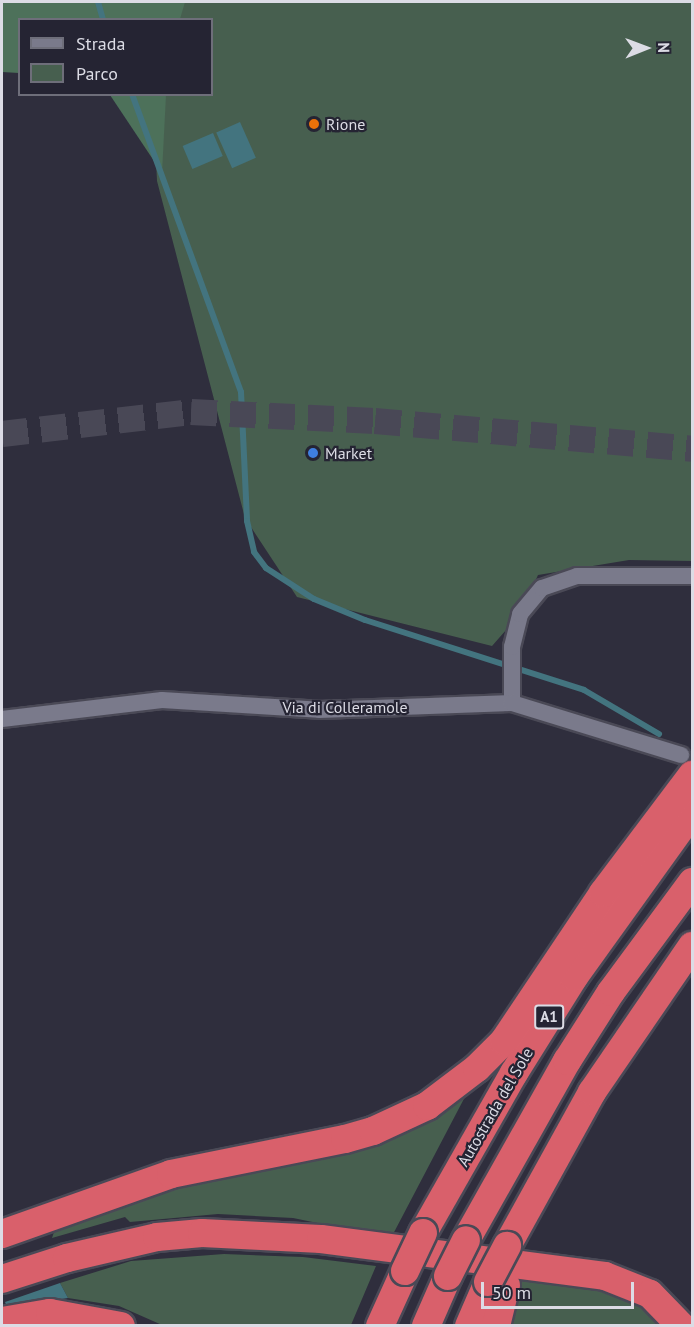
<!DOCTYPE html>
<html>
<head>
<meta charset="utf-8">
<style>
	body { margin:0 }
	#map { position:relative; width:694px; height:1327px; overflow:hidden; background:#2f2e3d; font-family:"PT Sans",sans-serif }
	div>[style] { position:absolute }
	.green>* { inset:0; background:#475f4f }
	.forest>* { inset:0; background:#4d715a }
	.water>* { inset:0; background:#43747f; transform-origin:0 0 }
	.stream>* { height:6px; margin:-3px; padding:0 3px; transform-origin:3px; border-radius:3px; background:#43747f }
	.primary-tunnel>* { height:26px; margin-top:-13px; transform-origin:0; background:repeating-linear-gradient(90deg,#494856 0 26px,transparent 0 39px) }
	.roads { filter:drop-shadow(2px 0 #4a4956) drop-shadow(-2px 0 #4a4956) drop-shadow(0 2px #4a4956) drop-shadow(0 -2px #4a4956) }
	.street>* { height:16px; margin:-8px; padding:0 8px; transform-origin:8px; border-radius:8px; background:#7a7a8b }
	.highway>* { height:28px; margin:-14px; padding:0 14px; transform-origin:14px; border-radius:14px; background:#d9606b }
	.bridges { filter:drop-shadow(2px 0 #4a4956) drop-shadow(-2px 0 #4a4956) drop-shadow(0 2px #4a4956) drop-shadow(0 -2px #4a4956) }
	.highway-bridge>* { height:28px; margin:-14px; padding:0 14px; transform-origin:14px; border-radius:14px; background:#d9606b }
	.dots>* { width:16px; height:16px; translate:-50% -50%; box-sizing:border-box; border:3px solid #252433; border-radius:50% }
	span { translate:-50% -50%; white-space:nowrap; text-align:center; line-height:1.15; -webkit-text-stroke:4.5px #252433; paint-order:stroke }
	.shield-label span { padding:2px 4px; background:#252433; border:2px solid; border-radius:4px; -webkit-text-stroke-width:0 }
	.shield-label { font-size:15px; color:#dcdce5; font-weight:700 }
	.poi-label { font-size:16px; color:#dcdce5 }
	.left { translate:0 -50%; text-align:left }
	.street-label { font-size:16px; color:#dcdce5 }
	.frame { position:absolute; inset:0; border:3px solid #dcdce5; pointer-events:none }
	.legend { position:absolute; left:18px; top:18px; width:195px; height:78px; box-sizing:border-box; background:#252433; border:2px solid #6e6e7a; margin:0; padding:8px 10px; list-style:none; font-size:18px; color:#dcdce5 }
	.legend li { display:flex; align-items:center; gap:12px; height:30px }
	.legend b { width:30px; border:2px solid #6e6e7a }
	.north { position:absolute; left:616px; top:18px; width:60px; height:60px; -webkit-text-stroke:4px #252433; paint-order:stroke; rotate:89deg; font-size:16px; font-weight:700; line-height:24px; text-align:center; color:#dcdce5 }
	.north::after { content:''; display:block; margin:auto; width:21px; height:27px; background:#dcdce5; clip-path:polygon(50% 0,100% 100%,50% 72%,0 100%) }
	.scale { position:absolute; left:481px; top:1282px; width:153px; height:27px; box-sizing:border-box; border:3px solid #dcdce5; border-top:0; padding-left:8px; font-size:18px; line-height:21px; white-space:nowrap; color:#dcdce5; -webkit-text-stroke:4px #252433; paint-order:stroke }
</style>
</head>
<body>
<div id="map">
	<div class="green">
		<i style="clip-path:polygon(148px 2px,692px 2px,692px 561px,629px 560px,538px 575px,520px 614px,492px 646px,297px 597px,245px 518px,157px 181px,153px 95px,212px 94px,212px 20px,149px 19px)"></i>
		<i style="clip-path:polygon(467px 1093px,391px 1238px,293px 1218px,218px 1214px,130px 1222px,125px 1217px,52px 1238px,54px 1232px,200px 1181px,331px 1157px,370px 1144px)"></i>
		<i style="clip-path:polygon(224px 1254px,303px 1257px,376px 1266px,351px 1325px,162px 1325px,119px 1306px,68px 1298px,60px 1283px,131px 1261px)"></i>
		<i style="clip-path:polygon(516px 1280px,629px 1295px,658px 1315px,664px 1326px,505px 1326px)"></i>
	</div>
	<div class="forest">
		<i style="clip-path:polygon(2px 2px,185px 2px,180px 19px,20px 20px,19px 73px,2px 72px)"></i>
		<i style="clip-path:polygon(110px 95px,166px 95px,162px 173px)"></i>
	</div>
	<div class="water">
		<i style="left:240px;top:122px;width:39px;height:26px;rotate:66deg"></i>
		<i style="left:213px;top:133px;width:25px;height:33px;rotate:67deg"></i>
		<i style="clip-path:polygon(60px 1283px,68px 1298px,7px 1307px,5px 1302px)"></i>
	</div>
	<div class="stream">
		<i style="left:98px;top:2px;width:19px;rotate:74deg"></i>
		<i style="left:132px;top:94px;width:317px;rotate:69.9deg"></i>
		<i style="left:241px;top:392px;width:129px;rotate:87.3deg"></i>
		<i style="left:247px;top:521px;width:32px;rotate:77deg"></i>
		<i style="left:254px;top:552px;width:20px;rotate:53deg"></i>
		<i style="left:266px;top:568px;width:57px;rotate:32.9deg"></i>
		<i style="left:314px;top:599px;width:55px;rotate:22.4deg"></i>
		<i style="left:365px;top:620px;width:230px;rotate:17.7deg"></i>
		<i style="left:584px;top:690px;width:87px;rotate:30.4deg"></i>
	</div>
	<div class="primary-tunnel">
		<i style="left:2px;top:434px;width:190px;rotate:-6.6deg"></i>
		<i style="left:191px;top:412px;width:184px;rotate:2.8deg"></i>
		<i style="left:375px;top:421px;width:318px;rotate:5deg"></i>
	</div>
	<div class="roads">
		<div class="street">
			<i style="left:512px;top:703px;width:56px;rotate:-90deg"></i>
			<i style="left:512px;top:647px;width:34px;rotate:-76deg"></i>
			<i style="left:520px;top:614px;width:34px;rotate:-50deg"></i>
			<i style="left:542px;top:588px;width:37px;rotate:-19deg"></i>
			<i style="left:577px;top:576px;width:115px"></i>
			<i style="left:2px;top:719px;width:161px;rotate:-6.8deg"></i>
			<i style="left:162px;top:700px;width:157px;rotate:3.6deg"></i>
			<i style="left:319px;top:710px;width:193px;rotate:-2.1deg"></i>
			<i style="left:512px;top:703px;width:177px;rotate:17.1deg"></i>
		</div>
		<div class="highway">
			<i style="left:423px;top:1233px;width:184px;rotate:-60.4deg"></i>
			<i style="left:514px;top:1073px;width:113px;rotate:-58deg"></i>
			<i style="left:574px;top:977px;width:202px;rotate:-54.3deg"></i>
			<i style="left:2px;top:1234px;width:179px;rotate:-19.5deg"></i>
			<i style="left:171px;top:1174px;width:177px;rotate:-11.4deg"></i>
			<i style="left:345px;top:1139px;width:29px;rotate:-16deg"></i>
			<i style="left:373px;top:1131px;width:60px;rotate:-24.8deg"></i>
			<i style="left:427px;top:1106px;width:63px;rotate:-37.2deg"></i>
			<i style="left:477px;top:1068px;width:38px;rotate:-45deg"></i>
			<i style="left:504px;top:1041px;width:178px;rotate:-56.2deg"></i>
			<i style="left:603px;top:893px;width:148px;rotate:-53deg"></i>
			<i style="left:466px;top:1240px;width:206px;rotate:-60.6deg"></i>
			<i style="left:567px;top:1061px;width:82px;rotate:-57.5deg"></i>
			<i style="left:611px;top:992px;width:137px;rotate:-53.6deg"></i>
			<i style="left:507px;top:1246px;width:176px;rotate:-61.1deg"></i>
			<i style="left:592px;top:1092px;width:177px;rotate:-55.6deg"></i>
			<i style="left:2px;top:1279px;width:68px;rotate:-17.9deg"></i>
			<i style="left:67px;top:1258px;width:92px;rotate:-13.1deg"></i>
			<i style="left:157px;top:1237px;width:45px;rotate:-5.1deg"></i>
			<i style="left:202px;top:1233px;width:119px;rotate:2.9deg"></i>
			<i style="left:321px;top:1239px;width:286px;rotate:7.4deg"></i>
			<i style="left:605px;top:1276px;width:48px;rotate:21.8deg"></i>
			<i style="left:650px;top:1294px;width:45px;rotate:45.9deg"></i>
			<i style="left:2px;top:1321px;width:49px;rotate:-9.5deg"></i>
			<i style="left:50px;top:1313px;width:72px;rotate:10.4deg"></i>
			<i style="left:380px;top:1326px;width:60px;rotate:-65.6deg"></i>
			<i style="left:426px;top:1326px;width:55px;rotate:-66.3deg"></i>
			<i style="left:469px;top:1326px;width:48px;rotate:-66.6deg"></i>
			<i style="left:496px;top:1326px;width:42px;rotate:-76.3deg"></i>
		</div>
	</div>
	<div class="bridges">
		<div class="highway-bridge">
			<i style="left:405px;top:1271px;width:42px;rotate:-64.7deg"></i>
			<i style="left:448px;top:1276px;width:40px;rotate:-63.4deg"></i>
			<i style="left:488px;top:1282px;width:41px;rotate:-62.2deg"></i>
		</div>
	</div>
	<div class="dots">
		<i style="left:314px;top:124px;background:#e8710a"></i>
		<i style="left:313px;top:453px;background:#3f7fe0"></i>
	</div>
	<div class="shield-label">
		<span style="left:549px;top:1017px">A1</span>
	</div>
	<div class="poi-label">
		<span class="left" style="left:326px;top:124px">Rione</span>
		<span class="left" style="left:325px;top:453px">Market</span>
	</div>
	<div class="street-label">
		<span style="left:345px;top:707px">Via di Colleramole</span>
		<span style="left:495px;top:1107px;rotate:-60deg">Autostrada del Sole</span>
	</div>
	<div class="frame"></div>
	<ul class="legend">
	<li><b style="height:8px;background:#7a7a8b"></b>Strada</li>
	<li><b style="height:16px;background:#475f4f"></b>Parco</li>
	</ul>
	<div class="north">N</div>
	<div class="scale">50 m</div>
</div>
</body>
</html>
